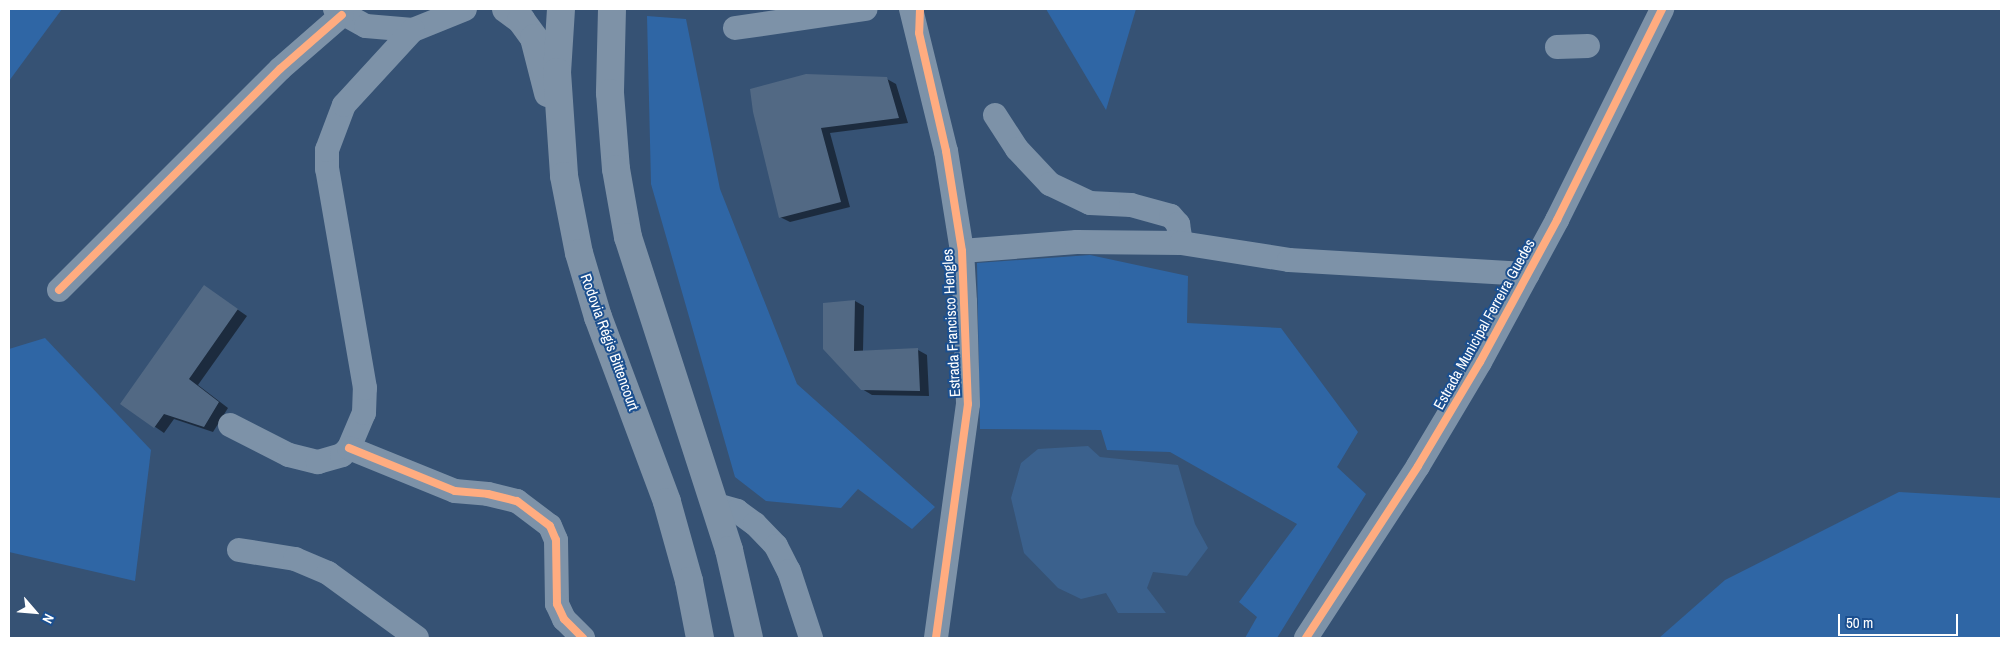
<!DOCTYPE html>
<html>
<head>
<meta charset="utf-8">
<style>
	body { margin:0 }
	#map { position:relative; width:2010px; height:647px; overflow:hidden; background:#365274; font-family:"Archivo Narrow",sans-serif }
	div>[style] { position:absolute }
	.green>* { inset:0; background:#2f66a5 }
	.water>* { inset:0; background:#3b618d }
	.shadow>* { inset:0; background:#0007 }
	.building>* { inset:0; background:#526984 }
	.minor>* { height:24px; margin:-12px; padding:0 12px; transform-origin:12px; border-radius:12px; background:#7d92a8 }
	.highway>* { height:28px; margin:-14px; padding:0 14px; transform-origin:14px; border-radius:14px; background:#7e92a7 }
	.cycleway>* { height:8px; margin:-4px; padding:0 4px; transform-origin:4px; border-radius:4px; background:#ffac80 }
	span { translate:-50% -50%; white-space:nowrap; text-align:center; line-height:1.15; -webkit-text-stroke:4px #1b4f8f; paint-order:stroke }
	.street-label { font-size:15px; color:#fff }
	.frame { position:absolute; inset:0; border:10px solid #fff; pointer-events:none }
	.north { position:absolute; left:10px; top:587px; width:50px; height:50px; -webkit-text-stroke:4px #1b4f8f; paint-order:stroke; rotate:117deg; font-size:14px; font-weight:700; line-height:20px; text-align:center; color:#fff }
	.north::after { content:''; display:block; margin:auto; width:18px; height:22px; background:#fff; clip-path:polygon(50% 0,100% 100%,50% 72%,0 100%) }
	.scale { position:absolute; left:1838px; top:614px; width:120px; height:22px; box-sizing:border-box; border:2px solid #fff; border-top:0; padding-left:6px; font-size:15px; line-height:18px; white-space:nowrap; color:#fff; -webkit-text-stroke:4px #1b4f8f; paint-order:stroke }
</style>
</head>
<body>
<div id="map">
	<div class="green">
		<i style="clip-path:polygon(9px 9px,62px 9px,9px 81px)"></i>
		<i style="clip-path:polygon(1046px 9px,1136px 9px,1106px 110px)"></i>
		<i style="clip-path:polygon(647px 16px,686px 19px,720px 189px,797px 384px,935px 507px,912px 529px,858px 489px,841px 508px,766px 501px,735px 477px,651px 184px)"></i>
		<i style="clip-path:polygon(1090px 255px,1188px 276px,1187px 323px,1281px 328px,1358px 432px,1337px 467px,1366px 494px,1277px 638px,1245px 638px,1257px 617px,1239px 602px,1297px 524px,1170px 452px,1107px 450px,1101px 430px,980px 429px,977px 263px)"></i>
		<i style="clip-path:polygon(45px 338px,151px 450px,135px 581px,9px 552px,9px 349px)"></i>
		<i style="clip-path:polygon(1899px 492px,2001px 498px,2001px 638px,1659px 638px,1725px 580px)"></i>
	</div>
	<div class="water">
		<i style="clip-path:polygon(1088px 446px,1100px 457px,1178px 465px,1195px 524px,1208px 548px,1187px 576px,1153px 572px,1147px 588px,1166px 613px,1118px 613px,1106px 593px,1081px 599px,1058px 588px,1024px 553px,1011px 498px,1021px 463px,1038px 449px)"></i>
	</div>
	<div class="shadow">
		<i style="clip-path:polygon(887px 79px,896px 84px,908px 123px,830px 133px,850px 207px,790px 222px,780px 217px,754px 112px)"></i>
		<i style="clip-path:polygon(205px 287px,247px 316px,198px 385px,228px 408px,213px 432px,174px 419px,164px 433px,122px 404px)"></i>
		<i style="clip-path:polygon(855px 301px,864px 306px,863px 351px,918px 350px,927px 355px,929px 396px,872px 395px,862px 389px,824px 304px)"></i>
	</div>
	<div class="building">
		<i style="clip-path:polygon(806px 74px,887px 77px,899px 118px,821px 128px,841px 202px,779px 218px,753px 112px,750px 89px)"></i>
		<i style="clip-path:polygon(204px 285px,238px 309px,189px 379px,219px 402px,204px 427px,164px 414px,154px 428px,120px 404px)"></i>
		<i style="clip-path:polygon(855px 300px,854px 351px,918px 348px,920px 391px,861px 390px,823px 349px,823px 303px)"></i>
	</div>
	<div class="minor">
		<i style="left:335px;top:9px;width:35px;rotate:29deg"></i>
		<i style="left:366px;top:26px;width:47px;rotate:4.9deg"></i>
		<i style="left:413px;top:30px;width:56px;rotate:-22deg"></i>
		<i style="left:911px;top:9px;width:146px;rotate:76.2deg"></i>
		<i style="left:946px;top:151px;width:101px;rotate:80.9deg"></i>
		<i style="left:962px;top:251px;width:51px;rotate:86.6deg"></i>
		<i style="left:965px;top:302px;width:102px;rotate:88.3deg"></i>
		<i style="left:968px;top:404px;width:236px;rotate:97.8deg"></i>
		<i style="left:735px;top:28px;width:132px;rotate:-8.3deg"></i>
		<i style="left:1557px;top:47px;width:31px;rotate:-2deg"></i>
		<i style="left:995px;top:115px;width:40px;rotate:57.1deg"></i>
		<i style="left:1017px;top:149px;width:48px;rotate:46.7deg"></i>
		<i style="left:1050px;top:184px;width:44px;rotate:25.4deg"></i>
		<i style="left:1090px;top:203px;width:41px;rotate:2.8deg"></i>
		<i style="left:1131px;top:205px;width:41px;rotate:15.4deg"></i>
		<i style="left:1171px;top:216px;width:11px;rotate:49deg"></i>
		<i style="left:1178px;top:224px;width:19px;rotate:81deg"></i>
		<i style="left:962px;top:251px;width:115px;rotate:-4.5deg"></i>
		<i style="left:1077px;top:242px;width:104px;rotate:0.6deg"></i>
		<i style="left:1181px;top:243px;width:109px;rotate:8.9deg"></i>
		<i style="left:1289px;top:260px;width:239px;rotate:3.4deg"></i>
		<i style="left:59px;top:290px;width:313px;rotate:-45deg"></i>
		<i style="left:280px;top:69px;width:82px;rotate:-41.1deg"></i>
		<i style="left:230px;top:425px;width:66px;rotate:27deg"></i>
		<i style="left:289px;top:455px;width:30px;rotate:14deg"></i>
		<i style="left:318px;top:462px;width:25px;rotate:-16deg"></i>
		<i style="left:342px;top:455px;width:10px;rotate:-45deg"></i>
		<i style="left:349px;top:448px;width:38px;rotate:-67deg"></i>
		<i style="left:364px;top:413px;width:25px;rotate:-88deg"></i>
		<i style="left:365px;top:388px;width:222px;rotate:-99.8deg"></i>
		<i style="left:327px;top:169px;width:19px;rotate:-90deg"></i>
		<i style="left:327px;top:150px;width:48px;rotate:-69.3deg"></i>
		<i style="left:344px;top:105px;width:102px;rotate:-47.4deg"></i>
		<i style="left:349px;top:448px;width:114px;rotate:22.1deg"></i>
		<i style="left:455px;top:491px;width:33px;rotate:5deg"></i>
		<i style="left:488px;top:494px;width:30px;rotate:14deg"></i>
		<i style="left:517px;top:501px;width:41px;rotate:37.1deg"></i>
		<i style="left:550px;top:526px;width:15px;rotate:67deg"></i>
		<i style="left:556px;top:540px;width:64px;rotate:89.1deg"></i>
		<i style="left:557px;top:604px;width:17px;rotate:65deg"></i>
		<i style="left:564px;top:619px;width:27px;rotate:45deg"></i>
		<i style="left:713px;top:504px;width:25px;rotate:16deg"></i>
		<i style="left:737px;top:511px;width:22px;rotate:36deg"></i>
		<i style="left:755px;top:524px;width:30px;rotate:46deg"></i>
		<i style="left:776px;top:546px;width:28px;rotate:63deg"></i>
		<i style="left:789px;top:571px;width:71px;rotate:71.8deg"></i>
		<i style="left:239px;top:550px;width:57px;rotate:9.1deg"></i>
		<i style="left:295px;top:559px;width:36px;rotate:23deg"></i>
		<i style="left:328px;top:573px;width:110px;rotate:36.1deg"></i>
		<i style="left:1306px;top:638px;width:205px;rotate:-56.9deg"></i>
		<i style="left:1418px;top:466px;width:121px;rotate:-59.2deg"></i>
		<i style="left:1480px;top:362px;width:162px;rotate:-61.5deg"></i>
		<i style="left:1557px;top:220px;width:236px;rotate:-63.5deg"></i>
	</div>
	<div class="highway">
		<i style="left:506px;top:9px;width:19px;rotate:36deg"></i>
		<i style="left:521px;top:20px;width:22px;rotate:54deg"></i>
		<i style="left:534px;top:38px;width:57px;rotate:75.7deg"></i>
		<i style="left:561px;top:9px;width:63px;rotate:93.6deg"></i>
		<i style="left:557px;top:72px;width:104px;rotate:86.1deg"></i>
		<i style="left:564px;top:176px;width:78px;rotate:79deg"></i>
		<i style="left:579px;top:253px;width:67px;rotate:73.5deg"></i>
		<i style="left:598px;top:317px;width:197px;rotate:69.5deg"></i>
		<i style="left:667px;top:502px;width:82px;rotate:74.4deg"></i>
		<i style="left:689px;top:581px;width:58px;rotate:79.1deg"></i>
		<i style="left:612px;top:9px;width:84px;rotate:91.4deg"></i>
		<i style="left:610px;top:93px;width:76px;rotate:85.5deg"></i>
		<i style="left:616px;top:169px;width:69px;rotate:80deg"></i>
		<i style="left:628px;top:237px;width:329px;rotate:72.1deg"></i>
		<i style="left:729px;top:550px;width:90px;rotate:77.2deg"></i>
	</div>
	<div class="cycleway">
		<i style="left:920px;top:9px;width:24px;rotate:92deg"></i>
		<i style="left:919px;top:33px;width:121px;rotate:77.1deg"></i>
		<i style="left:946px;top:151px;width:101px;rotate:80.9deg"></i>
		<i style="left:962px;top:251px;width:153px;rotate:87.8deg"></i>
		<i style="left:968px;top:404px;width:236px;rotate:97.8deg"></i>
		<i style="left:59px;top:290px;width:313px;rotate:-45deg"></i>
		<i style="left:280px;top:69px;width:82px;rotate:-41.1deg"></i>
		<i style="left:349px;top:448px;width:114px;rotate:22.1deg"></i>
		<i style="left:455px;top:491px;width:33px;rotate:5deg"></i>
		<i style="left:488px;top:494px;width:30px;rotate:14deg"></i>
		<i style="left:517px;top:501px;width:41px;rotate:37.1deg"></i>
		<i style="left:550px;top:526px;width:15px;rotate:67deg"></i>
		<i style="left:556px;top:540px;width:64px;rotate:89.1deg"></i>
		<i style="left:557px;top:604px;width:17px;rotate:65deg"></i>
		<i style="left:564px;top:619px;width:27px;rotate:45deg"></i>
		<i style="left:1306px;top:638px;width:205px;rotate:-56.9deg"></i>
		<i style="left:1418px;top:466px;width:121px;rotate:-59.2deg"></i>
		<i style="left:1480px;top:362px;width:162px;rotate:-61.5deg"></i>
		<i style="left:1557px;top:220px;width:236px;rotate:-63.5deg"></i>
	</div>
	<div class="street-label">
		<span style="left:951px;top:323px;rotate:-93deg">Estrada Francisco Hengles</span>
		<span style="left:1484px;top:324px;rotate:-61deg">Estrada Municipal Ferreira Guedes</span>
		<span style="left:610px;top:342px;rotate:70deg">Rodovia Régis Bittencourt</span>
	</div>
	<div class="frame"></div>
	<div class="north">N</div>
	<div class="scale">50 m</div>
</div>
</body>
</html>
